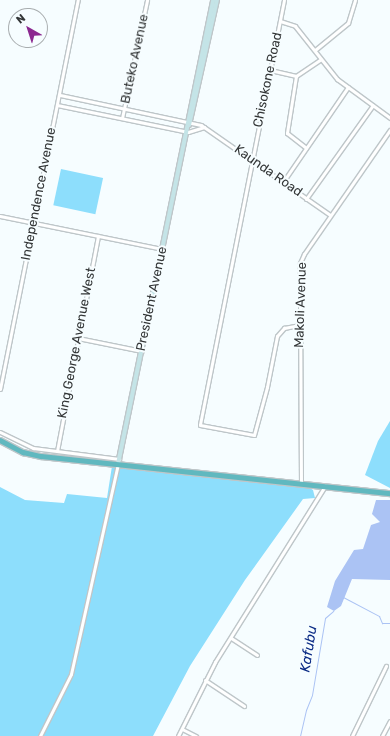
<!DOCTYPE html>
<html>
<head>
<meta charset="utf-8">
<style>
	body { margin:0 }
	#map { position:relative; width:390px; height:736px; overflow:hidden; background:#f6fdff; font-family:Rubik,sans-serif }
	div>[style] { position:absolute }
	.green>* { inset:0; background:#8ddefc; transform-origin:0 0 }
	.water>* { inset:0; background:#abc3f4 }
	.stream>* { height:1px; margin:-0.5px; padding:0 0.5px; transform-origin:0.5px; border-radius:0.5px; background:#abc3f4 }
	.roads { filter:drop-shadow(1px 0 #bec6c9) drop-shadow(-1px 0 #bec6c9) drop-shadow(0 1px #bec6c9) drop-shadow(0 -1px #bec6c9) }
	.minor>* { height:3px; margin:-1.5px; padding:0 1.5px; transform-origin:1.5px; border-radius:1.5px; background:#fff }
	.secondary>* { height:4px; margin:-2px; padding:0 2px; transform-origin:2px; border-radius:2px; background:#c4e4e7 }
	.trunk>* { height:4.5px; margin:-2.25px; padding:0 2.25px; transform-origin:2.25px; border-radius:2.25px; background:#60b8bf }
	span { translate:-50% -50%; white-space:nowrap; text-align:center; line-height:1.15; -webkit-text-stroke:4px #f6fdff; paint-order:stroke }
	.street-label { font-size:13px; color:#333637 }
	.water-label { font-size:14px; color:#0b2b85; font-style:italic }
	.north { position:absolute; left:8px; top:8px; width:40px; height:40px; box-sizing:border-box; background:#f6fdff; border:1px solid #a8adaf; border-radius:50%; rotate:321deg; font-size:11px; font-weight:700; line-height:16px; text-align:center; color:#333637 }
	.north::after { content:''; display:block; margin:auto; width:14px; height:18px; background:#8b2890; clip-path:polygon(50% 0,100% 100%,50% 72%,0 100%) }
</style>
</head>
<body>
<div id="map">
	<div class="green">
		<i style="left:61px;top:169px;width:43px;height:37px;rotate:12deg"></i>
		<i style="clip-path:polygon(390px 421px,390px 488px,365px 475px,378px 441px)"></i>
		<i style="clip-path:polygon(112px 466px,310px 488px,313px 490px,315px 498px,303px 499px,245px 580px,190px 666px,153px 736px,0 736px,0 487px,25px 500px,64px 503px,67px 494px,107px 498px)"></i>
	</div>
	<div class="water">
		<i style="clip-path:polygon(376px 500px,390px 500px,390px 580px,352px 579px,341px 606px,334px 611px,327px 607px,335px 581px,354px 550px,363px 549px,371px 525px,380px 522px,372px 514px)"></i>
	</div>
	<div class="stream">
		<i style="left:343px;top:597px;width:41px;rotate:27.8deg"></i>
		<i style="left:379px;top:616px;width:8px;rotate:67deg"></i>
		<i style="left:382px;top:623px;width:8px"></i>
		<i style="left:300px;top:736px;width:27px;rotate:-77deg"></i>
		<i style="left:306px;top:710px;width:16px;rotate:-68deg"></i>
		<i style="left:312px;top:695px;width:78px;rotate:-80.4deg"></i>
		<i style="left:325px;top:618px;width:11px;rotate:-41deg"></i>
	</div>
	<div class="roads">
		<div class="minor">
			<i style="left:284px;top:0;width:433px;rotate:101.2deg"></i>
			<i style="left:200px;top:425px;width:55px;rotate:10.5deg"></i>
			<i style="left:254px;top:435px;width:50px;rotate:-74.8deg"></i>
			<i style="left:267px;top:387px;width:52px;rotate:-78.9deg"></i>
			<i style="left:277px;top:336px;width:11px;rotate:-49deg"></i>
			<i style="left:284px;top:328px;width:15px;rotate:-11deg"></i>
			<i style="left:280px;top:21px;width:16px;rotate:18deg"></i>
			<i style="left:295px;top:26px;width:68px;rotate:51.6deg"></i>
			<i style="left:337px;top:79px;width:66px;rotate:36.3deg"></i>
			<i style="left:315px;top:50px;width:43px;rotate:-39.3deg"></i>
			<i style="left:348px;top:23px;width:24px;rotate:-73deg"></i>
			<i style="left:270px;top:70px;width:27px;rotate:13deg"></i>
			<i style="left:296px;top:76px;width:30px;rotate:-34deg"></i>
			<i style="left:296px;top:76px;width:58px;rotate:99deg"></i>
			<i style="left:287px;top:133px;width:24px;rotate:38deg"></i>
			<i style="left:60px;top:95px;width:144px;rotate:12deg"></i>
			<i style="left:201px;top:125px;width:157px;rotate:34.9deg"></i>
			<i style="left:57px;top:105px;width:134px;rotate:11.6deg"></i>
			<i style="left:188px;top:132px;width:17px;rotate:-17deg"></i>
			<i style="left:122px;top:118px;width:121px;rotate:-78deg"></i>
			<i style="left:283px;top:182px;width:115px;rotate:-55.6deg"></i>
			<i style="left:306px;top:199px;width:115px;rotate:-54.5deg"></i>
			<i style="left:0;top:216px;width:165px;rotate:11.5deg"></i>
			<i style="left:78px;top:338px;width:65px;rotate:11.5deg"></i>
			<i style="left:0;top:389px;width:397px;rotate:-78.7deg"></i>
			<i style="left:0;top:432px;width:37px;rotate:26deg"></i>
			<i style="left:33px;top:448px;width:87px;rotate:7.3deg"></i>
			<i style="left:57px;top:451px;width:219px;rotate:-79.2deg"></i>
			<i style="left:301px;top:483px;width:220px;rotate:-90.3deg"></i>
			<i style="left:300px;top:263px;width:10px;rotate:-66deg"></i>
			<i style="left:304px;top:254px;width:151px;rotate:-55.3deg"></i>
			<i style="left:231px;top:638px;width:31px;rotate:33deg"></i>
			<i style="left:205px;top:680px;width:47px;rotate:33.7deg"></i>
			<i style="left:182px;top:729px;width:16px;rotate:27deg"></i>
			<i style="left:40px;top:736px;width:69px;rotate:-63.4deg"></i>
			<i style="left:71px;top:674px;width:215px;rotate:-77.4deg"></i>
			<i style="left:178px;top:736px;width:83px;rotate:-63.4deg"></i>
			<i style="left:215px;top:662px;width:208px;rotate:-58deg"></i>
			<i style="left:352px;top:736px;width:78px;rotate:-64.1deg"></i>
			<i style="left:382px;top:736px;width:17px;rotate:-62deg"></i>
		</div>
		<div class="secondary">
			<i style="left:189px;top:125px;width:128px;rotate:-77.4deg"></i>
			<i style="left:118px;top:464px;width:474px;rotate:-78.4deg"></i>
		</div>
		<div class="trunk">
			<i style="left:0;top:440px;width:26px;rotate:28deg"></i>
			<i style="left:23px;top:452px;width:18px;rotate:13deg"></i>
			<i style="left:41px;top:456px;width:351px;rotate:6.1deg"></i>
		</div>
	</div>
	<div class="street-label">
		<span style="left:135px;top:59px;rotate:-78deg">Buteko Avenue</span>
		<span style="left:268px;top:80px;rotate:-78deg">Chisokone Road</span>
		<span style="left:268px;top:171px;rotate:35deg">Kaunda Road</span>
		<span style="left:39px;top:194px;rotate:-79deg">Independence Avenue</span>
		<span style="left:152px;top:299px;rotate:-78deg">President Avenue</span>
		<span style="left:301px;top:305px;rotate:-88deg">Makoli Avenue</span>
		<span style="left:77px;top:343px;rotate:-79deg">King George Avenue West</span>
	</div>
	<div class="water-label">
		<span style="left:309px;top:649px;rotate:-81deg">Kafubu</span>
	</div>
	<div class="north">N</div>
</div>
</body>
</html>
